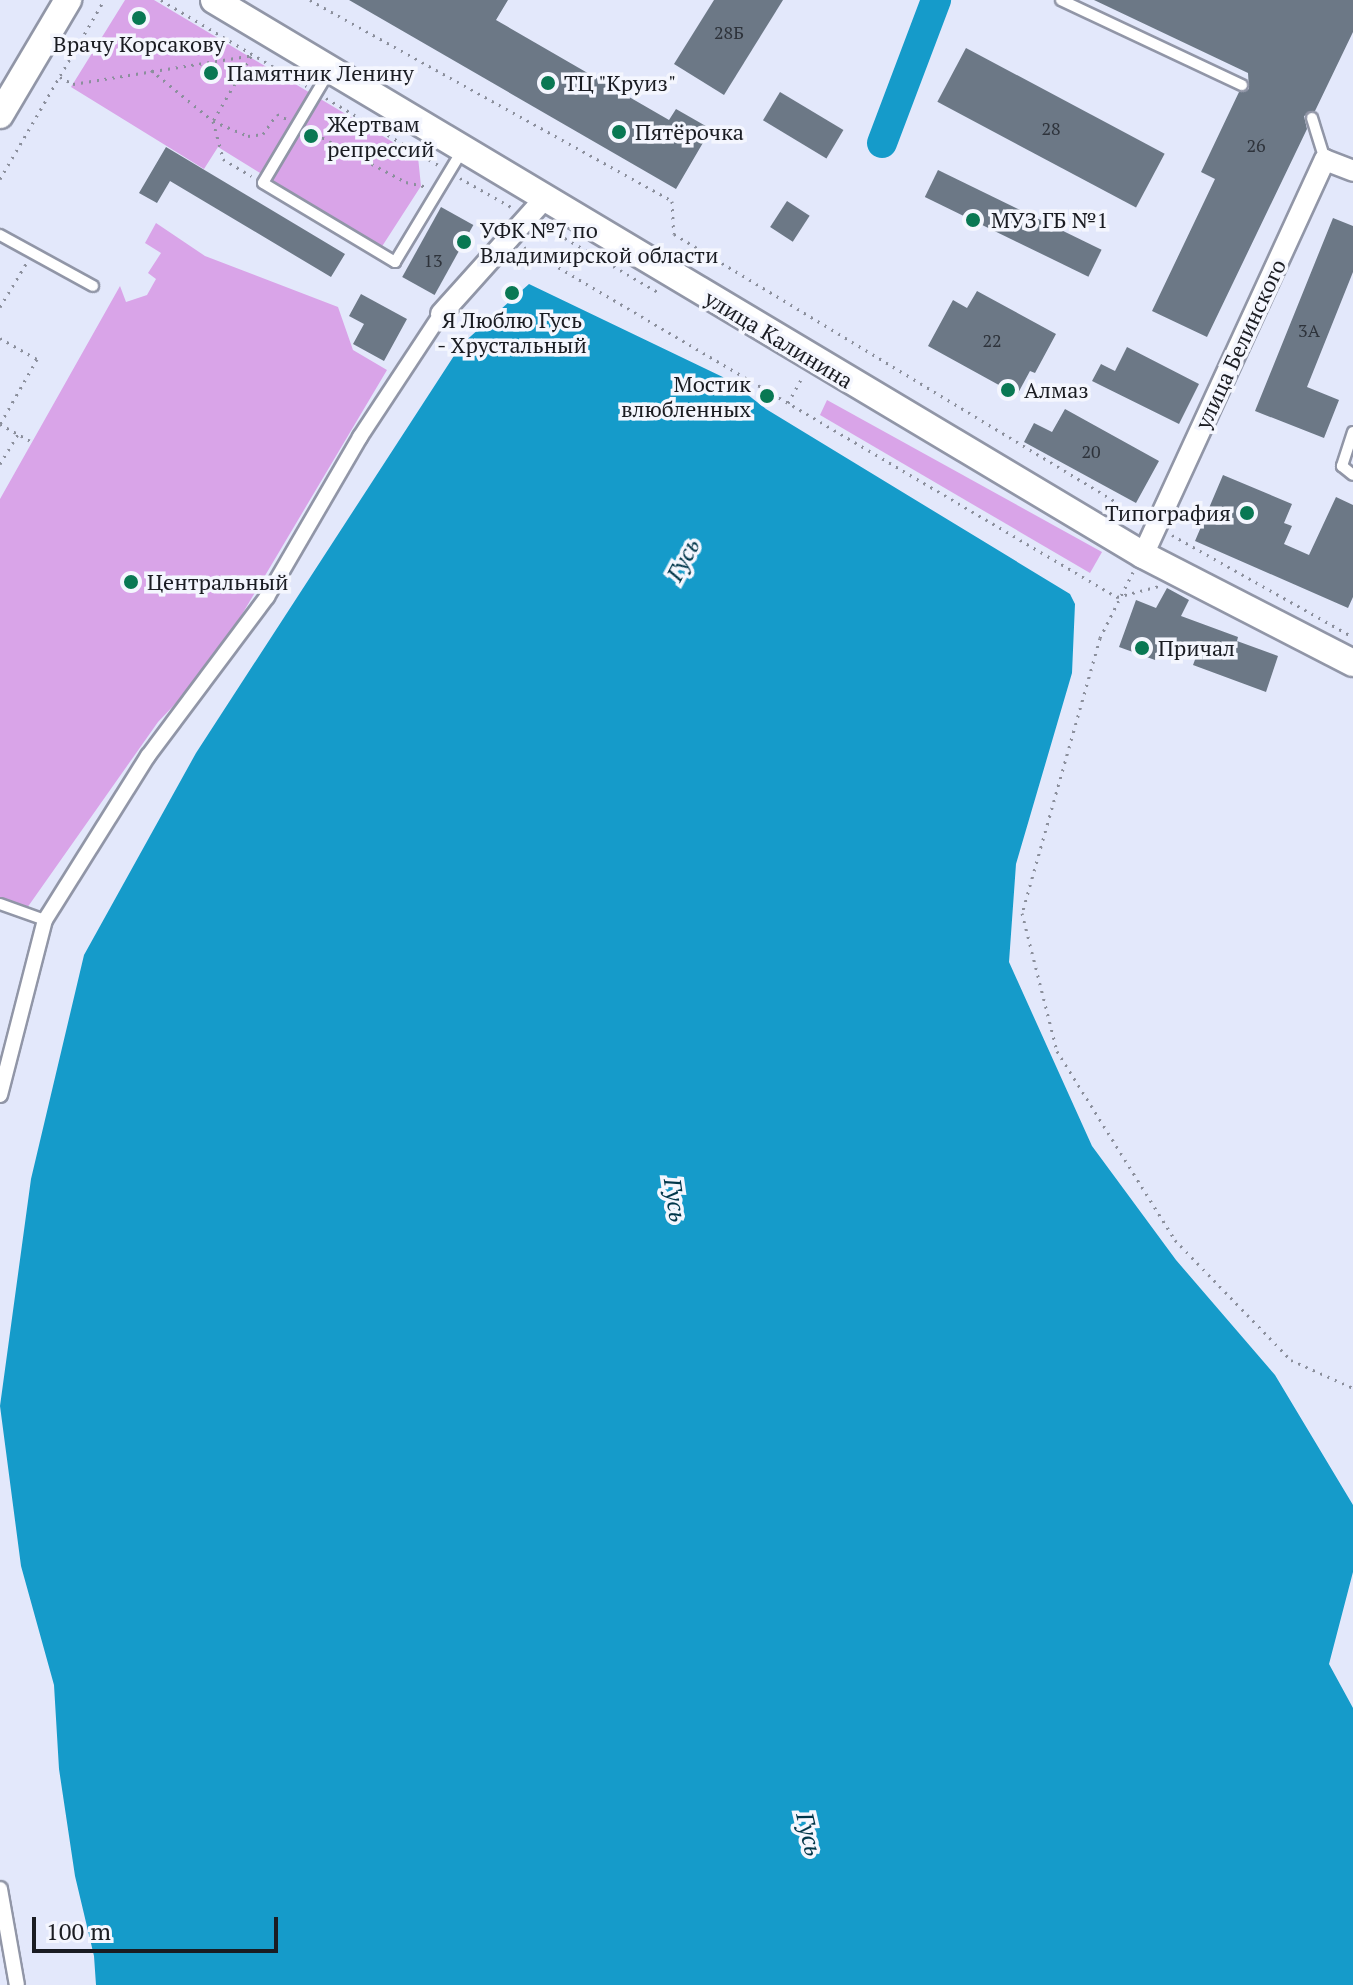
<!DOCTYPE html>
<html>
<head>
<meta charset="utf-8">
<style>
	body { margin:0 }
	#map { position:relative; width:1353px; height:1985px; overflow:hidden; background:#e3e8fb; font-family:"PT Serif",serif }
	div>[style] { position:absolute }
	.green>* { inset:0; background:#d9a4e8 }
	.water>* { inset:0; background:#159bca }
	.river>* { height:30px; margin:-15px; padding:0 15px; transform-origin:15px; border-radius:15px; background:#159bca }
	.building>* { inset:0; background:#6c7886; transform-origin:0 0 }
	.path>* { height:3px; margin-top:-1.5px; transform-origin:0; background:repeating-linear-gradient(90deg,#8b8f9c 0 2px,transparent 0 8px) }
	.roads { filter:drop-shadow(2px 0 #9196a7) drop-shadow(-2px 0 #9196a7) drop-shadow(0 2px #9196a7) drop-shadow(0 -2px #9196a7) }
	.service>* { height:10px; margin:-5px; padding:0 5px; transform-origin:5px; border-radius:5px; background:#fff }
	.pedestrian>* { height:14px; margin:-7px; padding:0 7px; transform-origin:7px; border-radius:7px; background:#fff }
	.minor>* { height:20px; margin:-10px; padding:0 10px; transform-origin:10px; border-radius:10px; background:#fff }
	.secondary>* { height:26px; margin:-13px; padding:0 13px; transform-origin:13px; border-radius:13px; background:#fff }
	.dots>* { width:22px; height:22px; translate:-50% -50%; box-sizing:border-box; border:4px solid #f4f6fe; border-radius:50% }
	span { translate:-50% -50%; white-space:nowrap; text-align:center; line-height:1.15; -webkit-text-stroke:7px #f4f6fe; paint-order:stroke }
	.number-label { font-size:18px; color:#2e333b }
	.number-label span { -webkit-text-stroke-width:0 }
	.poi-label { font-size:22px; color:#1a1c22 }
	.left { translate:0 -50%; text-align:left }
	.right { translate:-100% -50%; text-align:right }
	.street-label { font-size:22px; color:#1a1c22 }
	.water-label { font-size:24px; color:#00364a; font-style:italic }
	.scale { position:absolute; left:32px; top:1917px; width:246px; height:36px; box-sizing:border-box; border:4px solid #1a1c22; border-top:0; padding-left:10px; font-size:24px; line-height:28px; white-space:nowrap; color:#1a1c22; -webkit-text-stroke:6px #f4f6fe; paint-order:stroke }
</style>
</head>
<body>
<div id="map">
	<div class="green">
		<i style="clip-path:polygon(125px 0,154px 0,418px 157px,421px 186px,381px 248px,218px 147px,204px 169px,71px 87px)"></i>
		<i style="clip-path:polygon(156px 223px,205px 256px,338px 307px,353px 350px,387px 370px,212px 665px,158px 722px,27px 908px,0 897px,0 499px,120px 286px,126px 302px,147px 295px,156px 279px,148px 273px,161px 253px,145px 243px)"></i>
		<i style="clip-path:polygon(827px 400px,1102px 552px,1090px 573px,820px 415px)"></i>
	</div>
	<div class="water">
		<i style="clip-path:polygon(529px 284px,729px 380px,766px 409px,1070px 594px,1075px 604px,1072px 673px,1016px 864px,1009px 962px,1092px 1146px,1176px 1260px,1275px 1375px,1353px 1505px,1353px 1572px,1329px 1664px,1353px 1708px,1353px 1985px,96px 1985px,94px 1956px,75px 1876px,59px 1769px,54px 1685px,21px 1566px,0 1406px,31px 1179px,84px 955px,196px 753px,461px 345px)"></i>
	</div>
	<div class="river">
		<i style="left:882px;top:143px;width:153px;rotate:-69.3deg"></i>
	</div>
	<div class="building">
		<i style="clip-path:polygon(349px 0,508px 0,496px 20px,669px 120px,676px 109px,711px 129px,676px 189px)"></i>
		<i style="clip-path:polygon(714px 0,783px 0,724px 95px,674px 64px)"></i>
		<i style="clip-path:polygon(1094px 0,1353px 0,1353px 32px,1315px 111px,1304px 116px,1307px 129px,1207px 337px,1152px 311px,1215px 179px,1201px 172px,1239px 92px,1249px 89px,1248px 73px)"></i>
		<i style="left:966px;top:48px;width:225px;height:61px;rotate:28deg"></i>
		<i style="left:780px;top:92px;width:74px;height:33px;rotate:31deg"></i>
		<i style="clip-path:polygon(166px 147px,345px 254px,331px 277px,170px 181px,157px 203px,139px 193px)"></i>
		<i style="left:938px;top:170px;width:182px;height:30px;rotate:26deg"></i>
		<i style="left:787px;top:201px;width:27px;height:31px;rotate:33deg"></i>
		<i style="left:441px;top:207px;width:37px;height:80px;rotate:29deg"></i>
		<i style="clip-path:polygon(1333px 218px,1353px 226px,1353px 272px,1307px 387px,1339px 400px,1324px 438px,1255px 411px)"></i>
		<i style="clip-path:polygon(977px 291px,1056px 334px,1035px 373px,1030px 371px,1017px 395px,928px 346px,953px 300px,967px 308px)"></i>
		<i style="clip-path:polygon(361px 294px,407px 319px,384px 361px,353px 344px,364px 324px,349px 316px)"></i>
		<i style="clip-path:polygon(1127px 347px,1199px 384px,1179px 424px,1092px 381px,1101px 364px,1115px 371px)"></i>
		<i style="clip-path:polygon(1065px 409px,1159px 461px,1136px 503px,1024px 442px,1034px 423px,1052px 432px)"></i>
		<i style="clip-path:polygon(1223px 475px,1292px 504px,1284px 523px,1292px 526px,1284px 544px,1309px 555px,1336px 497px,1353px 505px,1353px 597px,1348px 608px,1195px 541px)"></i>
		<i style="clip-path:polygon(1167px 588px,1189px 600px,1181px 616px,1238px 637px,1237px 641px,1278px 656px,1266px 692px,1193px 665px,1196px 657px,1161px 644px,1155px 660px,1119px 647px,1136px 600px,1156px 608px)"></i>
	</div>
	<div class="path">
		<i style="left:161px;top:0;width:169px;rotate:30.7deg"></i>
		<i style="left:310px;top:0;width:414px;rotate:29deg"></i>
		<i style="left:672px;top:201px;width:33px;rotate:87deg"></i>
		<i style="left:674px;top:234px;width:546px;rotate:31.22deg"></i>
		<i style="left:251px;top:56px;width:75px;rotate:120.3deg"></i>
		<i style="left:213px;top:121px;width:39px;rotate:75deg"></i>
		<i style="left:223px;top:159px;width:33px;rotate:31deg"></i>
		<i style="left:151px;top:70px;width:80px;rotate:39.4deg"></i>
		<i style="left:213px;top:121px;width:38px;rotate:23deg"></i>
		<i style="left:248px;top:136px;width:15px;rotate:-8deg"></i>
		<i style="left:263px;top:134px;width:24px;rotate:-55deg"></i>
		<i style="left:277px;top:114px;width:11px;rotate:27deg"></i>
		<i style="left:60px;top:77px;width:15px;rotate:28deg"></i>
		<i style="left:73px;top:84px;width:183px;rotate:-9.1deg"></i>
		<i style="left:326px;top:98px;width:133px;rotate:30.8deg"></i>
		<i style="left:308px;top:130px;width:111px;rotate:28deg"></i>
		<i style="left:406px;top:182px;width:22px;rotate:13deg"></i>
		<i style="left:460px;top:178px;width:61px;rotate:29.5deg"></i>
		<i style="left:0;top:179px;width:207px;rotate:-59.8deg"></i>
		<i style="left:544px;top:226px;width:132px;rotate:30.1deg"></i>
		<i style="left:524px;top:247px;width:689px;rotate:30.55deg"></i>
		<i style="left:1117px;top:597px;width:43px;rotate:-14.7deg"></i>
		<i style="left:0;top:307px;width:52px;rotate:-59deg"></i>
		<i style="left:0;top:338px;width:43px;rotate:29.6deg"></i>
		<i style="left:37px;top:359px;width:75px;rotate:119.6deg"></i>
		<i style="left:788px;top:403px;width:31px;rotate:-61deg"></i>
		<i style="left:0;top:424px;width:37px;rotate:29deg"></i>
		<i style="left:0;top:464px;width:35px;rotate:-59deg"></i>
		<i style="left:1172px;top:535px;width:208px;rotate:29.4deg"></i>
		<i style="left:1133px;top:572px;width:74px;rotate:116.6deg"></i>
		<i style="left:1100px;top:638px;width:286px;rotate:105.8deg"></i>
		<i style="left:1022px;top:913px;width:142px;rotate:75.8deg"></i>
		<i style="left:1057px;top:1051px;width:223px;rotate:58deg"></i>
		<i style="left:1175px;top:1240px;width:167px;rotate:46deg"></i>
		<i style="left:1291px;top:1360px;width:68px;rotate:24.3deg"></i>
	</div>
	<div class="roads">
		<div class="service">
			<i style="left:1061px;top:0;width:200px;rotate:25.2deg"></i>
			<i style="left:330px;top:70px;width:131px;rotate:120.7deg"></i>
			<i style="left:263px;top:183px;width:154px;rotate:30.9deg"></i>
			<i style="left:395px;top:262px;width:130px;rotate:-58.9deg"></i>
			<i style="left:1312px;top:118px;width:44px;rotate:72.8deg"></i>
			<i style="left:0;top:235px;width:106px;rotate:28.7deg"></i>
			<i style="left:1353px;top:432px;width:36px;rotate:108deg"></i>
			<i style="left:1342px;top:466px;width:14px;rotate:39deg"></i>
			<i style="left:0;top:904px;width:48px;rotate:19.6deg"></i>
		</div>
		<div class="pedestrian">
			<i style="left:0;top:1095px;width:181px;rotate:-75.6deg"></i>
			<i style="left:45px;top:920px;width:194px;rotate:-57.9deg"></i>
			<i style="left:148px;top:756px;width:199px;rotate:-53.2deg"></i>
			<i style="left:267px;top:597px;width:185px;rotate:-59.8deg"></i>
			<i style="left:360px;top:437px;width:147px;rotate:-56.6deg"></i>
			<i style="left:0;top:1889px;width:97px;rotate:80deg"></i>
		</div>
		<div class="minor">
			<i style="left:441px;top:314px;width:156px;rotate:-48.1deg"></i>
			<i style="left:1143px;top:555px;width:435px;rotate:-65.3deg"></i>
			<i style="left:1325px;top:160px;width:30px;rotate:21deg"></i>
		</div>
		<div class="secondary">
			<i style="left:214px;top:0;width:1082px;rotate:30.85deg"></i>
			<i style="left:1143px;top:555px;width:236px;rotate:27.2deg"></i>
			<i style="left:0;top:115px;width:134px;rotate:-59.4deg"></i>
		</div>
	</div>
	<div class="dots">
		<i style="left:139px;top:18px;background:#097853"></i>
		<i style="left:211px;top:73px;background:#097853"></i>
		<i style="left:548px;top:83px;background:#097853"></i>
		<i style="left:619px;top:132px;background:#097853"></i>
		<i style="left:311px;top:136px;background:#097853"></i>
		<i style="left:973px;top:220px;background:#097853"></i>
		<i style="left:464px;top:242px;background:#097853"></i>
		<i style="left:512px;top:293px;background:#097853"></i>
		<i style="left:1008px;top:390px;background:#097853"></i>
		<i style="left:767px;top:396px;background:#097853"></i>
		<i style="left:1247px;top:513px;background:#097853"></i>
		<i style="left:131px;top:582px;background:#097853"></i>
		<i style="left:1142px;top:648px;background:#097853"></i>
	</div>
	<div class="number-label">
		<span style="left:729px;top:32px">28Б</span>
		<span style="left:1051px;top:128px">28</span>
		<span style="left:1256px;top:145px">26</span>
		<span style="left:433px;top:260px">13</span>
		<span style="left:1309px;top:330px">3А</span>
		<span style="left:992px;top:340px">22</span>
		<span style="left:1091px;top:451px">20</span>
	</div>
	<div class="poi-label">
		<span style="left:139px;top:44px">Врачу Корсакову</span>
		<span class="left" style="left:227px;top:73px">Памятник Ленину</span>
		<span class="left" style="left:564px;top:83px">ТЦ "Круиз"</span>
		<span class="left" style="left:327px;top:136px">Жертвам<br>репрессий</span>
		<span class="left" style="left:635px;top:132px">Пятёрочка</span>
		<span class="left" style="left:991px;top:220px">МУЗ ГБ №1</span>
		<span class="left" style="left:480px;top:242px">УФК №7 по<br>Владимирской области</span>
		<span style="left:512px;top:332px">Я Люблю Гусь<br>- Хрустальный</span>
		<span class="right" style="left:751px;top:396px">Мостик<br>влюбленных</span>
		<span class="left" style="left:1024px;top:390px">Алмаз</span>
		<span class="right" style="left:1231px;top:513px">Типография</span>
		<span class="left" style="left:147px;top:582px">Центральный</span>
		<span class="left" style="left:1158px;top:648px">Причал</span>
	</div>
	<div class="street-label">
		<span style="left:779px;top:339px;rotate:31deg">улица Калинина</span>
		<span style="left:1240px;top:344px;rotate:-65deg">улица Белинского</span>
	</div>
	<div class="water-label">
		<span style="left:683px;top:560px;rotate:-62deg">Гусь</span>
		<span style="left:675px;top:1200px;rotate:82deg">Гусь</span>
		<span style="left:809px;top:1834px;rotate:77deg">Гусь</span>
	</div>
	<div class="scale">100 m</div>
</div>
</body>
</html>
